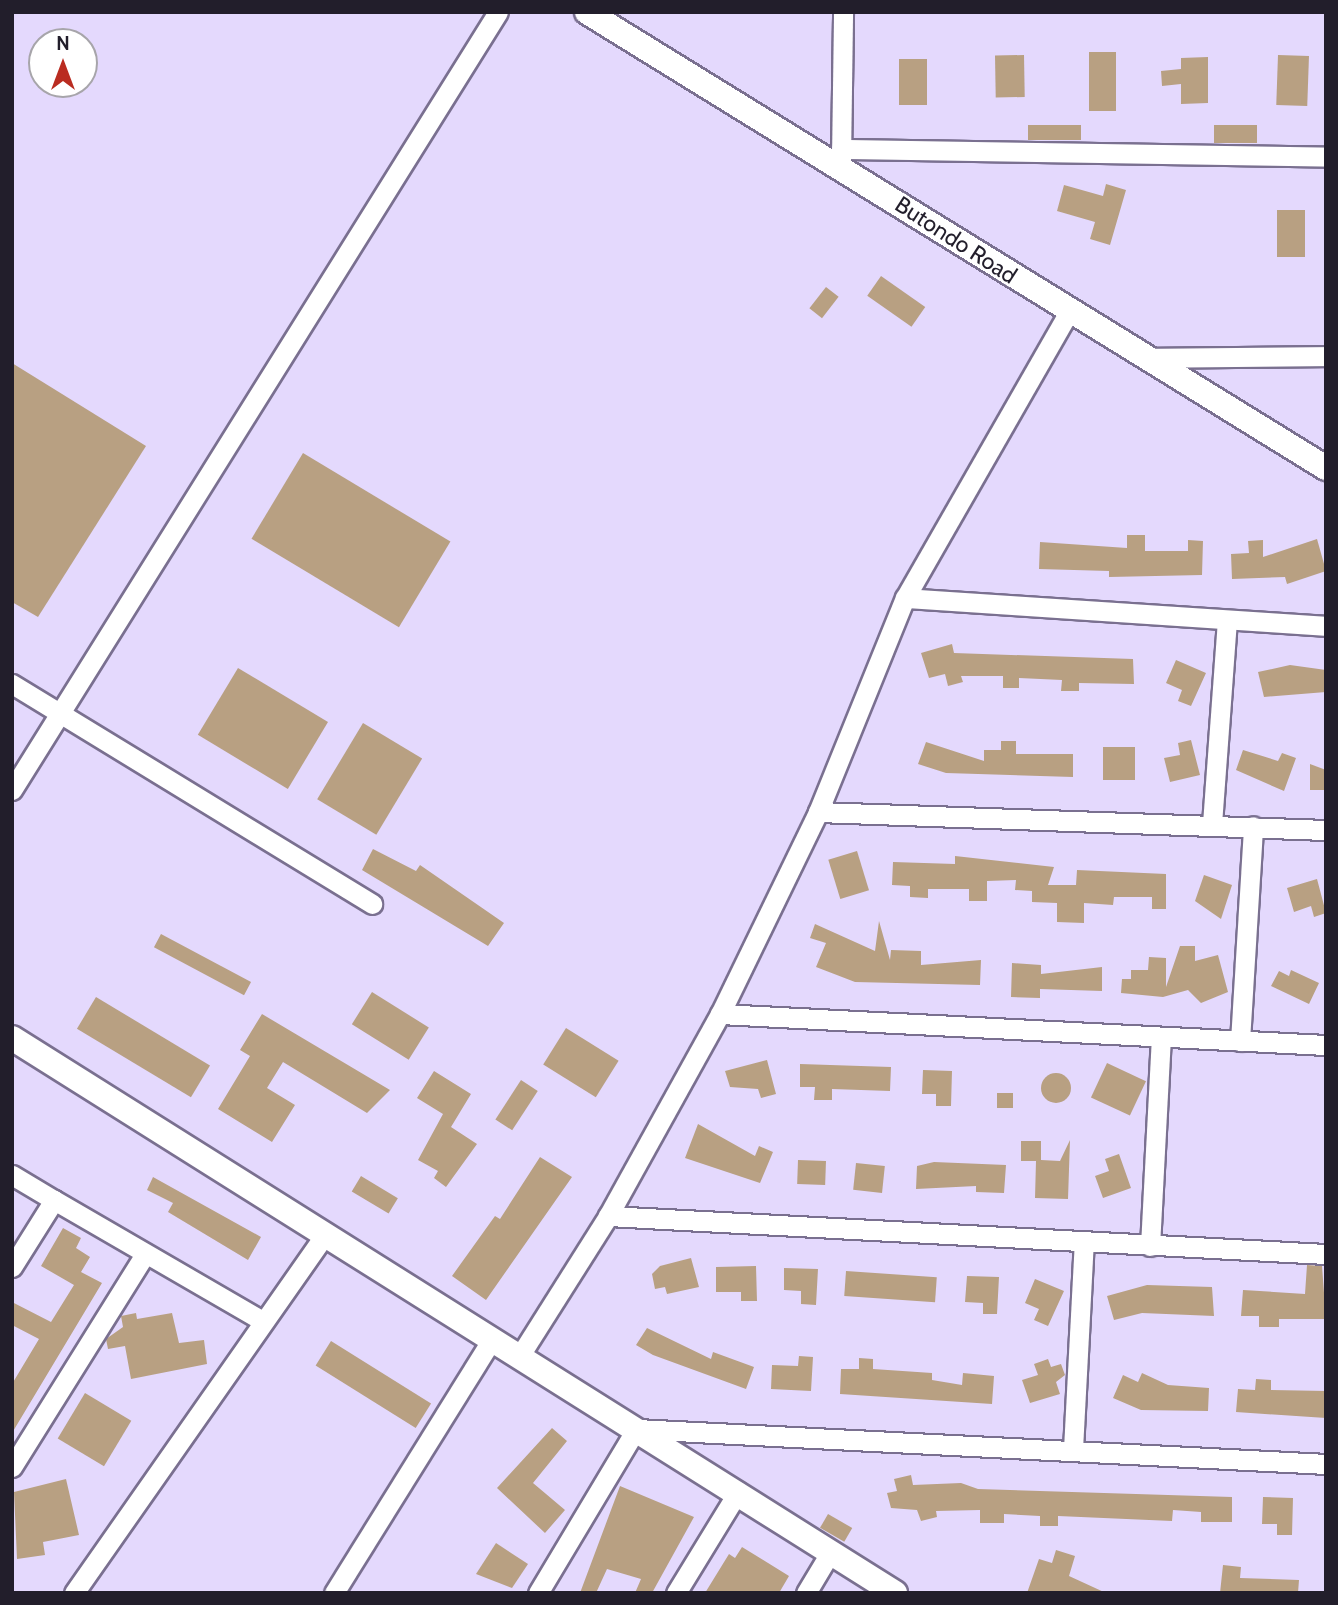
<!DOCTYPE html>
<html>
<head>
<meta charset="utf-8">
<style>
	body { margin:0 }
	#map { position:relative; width:1338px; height:1605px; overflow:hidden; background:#e4d9fd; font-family:Cabin,sans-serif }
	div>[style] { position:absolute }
	.building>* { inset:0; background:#b8a082; transform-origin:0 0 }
	.round { border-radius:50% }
	.roads { filter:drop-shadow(2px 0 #7a7090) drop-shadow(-2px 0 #7a7090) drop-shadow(0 2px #7a7090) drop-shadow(0 -2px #7a7090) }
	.minor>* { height:19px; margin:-9.5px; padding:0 9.5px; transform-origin:9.5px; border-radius:9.5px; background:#fff }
	.tertiary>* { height:24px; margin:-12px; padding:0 12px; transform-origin:12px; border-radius:12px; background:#fff }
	span { translate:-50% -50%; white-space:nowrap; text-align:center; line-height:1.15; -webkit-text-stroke:5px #fff; paint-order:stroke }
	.street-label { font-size:23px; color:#221e2b }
	.frame { position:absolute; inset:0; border:14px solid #221e2b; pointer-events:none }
	.north { position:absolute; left:28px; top:28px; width:70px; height:70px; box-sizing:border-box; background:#fff; border:2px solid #a7a5aa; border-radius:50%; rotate:0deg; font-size:19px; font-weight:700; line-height:28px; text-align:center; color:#221e2b }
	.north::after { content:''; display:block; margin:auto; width:24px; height:32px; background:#ba2c21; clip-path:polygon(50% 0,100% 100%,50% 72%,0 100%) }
</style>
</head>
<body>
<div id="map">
	<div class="building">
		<i style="left:1089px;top:52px;width:27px;height:59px"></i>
		<i style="left:1024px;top:55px;width:42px;height:29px;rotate:89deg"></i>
		<i style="left:1278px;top:55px;width:31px;height:50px;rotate:2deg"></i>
		<i style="clip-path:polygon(1208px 57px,1208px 103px,1181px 104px,1181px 84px,1162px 86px,1161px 71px,1181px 69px,1181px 58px)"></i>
		<i style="left:899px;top:59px;width:28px;height:46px"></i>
		<i style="left:1028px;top:125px;width:53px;height:15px"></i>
		<i style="left:1214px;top:125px;width:43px;height:18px"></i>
		<i style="clip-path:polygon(1106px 184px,1126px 190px,1110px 245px,1090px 239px,1095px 222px,1057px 211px,1064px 185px,1103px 196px)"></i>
		<i style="left:1277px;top:210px;width:28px;height:47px"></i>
		<i style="left:881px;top:276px;width:54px;height:24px;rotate:35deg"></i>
		<i style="left:826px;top:287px;width:16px;height:27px;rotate:38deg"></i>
		<i style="clip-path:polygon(12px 363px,146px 446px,38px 617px,12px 602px)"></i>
		<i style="left:303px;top:453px;width:172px;height:100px;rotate:31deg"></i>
		<i style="clip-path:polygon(1127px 535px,1145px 535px,1145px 551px,1188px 551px,1188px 540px,1203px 541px,1202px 575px,1109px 577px,1109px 571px,1039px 569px,1040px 542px,1127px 548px)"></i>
		<i style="clip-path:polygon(1317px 539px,1326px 571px,1287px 584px,1285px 577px,1232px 579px,1231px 554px,1249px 553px,1248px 541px,1263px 540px,1263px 557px)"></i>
		<i style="clip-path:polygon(952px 644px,954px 653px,1133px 659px,1134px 684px,1079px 683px,1079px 691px,1061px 691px,1062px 680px,1019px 678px,1019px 688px,1003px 688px,1003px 676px,961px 676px,963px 682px,948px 686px,945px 674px,929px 678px,921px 653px)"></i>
		<i style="clip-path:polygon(1176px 660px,1206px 673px,1191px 706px,1178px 701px,1182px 690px,1166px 683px)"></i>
		<i style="clip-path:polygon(1290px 665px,1326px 670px,1326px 692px,1264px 697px,1258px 672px)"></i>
		<i style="left:238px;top:668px;width:105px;height:78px;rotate:31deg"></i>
		<i style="left:363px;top:723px;width:69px;height:89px;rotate:31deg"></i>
		<i style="clip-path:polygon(1191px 740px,1200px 775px,1170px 782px,1164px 758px,1180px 755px,1178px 743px)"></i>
		<i style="clip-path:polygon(1001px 741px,1016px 741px,1016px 754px,1073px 754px,1073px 777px,946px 773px,918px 764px,926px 742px,984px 761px,984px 750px,1001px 750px)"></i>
		<i style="left:1103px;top:747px;width:32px;height:33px"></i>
		<i style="clip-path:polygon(1243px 750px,1278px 761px,1282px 753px,1296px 758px,1284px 791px,1236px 770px)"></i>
		<i style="clip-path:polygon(1310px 764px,1326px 770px,1326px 790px,1310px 790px)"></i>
		<i style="clip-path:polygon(373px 849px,416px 871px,420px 865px,504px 923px,488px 946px,362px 870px)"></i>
		<i style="left:857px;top:851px;width:41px;height:30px;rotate:73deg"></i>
		<i style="clip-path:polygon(955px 856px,1054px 867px,1048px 885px,1076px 885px,1077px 870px,1166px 874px,1166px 909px,1152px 909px,1152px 897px,1114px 897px,1113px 905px,1084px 903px,1084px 923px,1057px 922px,1057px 903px,1032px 902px,1032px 891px,1015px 890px,1016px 880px,987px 881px,987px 901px,969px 901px,969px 889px,928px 889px,928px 898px,910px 897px,910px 886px,892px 885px,893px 862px,955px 864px)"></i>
		<i style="clip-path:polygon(1204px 875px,1232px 885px,1221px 919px,1195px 901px)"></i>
		<i style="clip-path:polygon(1317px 879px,1326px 913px,1314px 917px,1311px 906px,1294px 912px,1287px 888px)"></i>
		<i style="clip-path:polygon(879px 921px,890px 960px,891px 950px,921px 951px,921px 965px,981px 960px,980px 985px,855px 982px,816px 967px,826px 943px,810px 938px,815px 924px,875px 951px)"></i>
		<i style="left:161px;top:934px;width:102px;height:15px;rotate:28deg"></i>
		<i style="clip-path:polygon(1180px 946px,1195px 946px,1195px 961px,1218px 955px,1228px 992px,1201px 1003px,1188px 990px,1163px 997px,1121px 993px,1122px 979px,1131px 979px,1131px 970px,1148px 970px,1149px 957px,1166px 958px,1166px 987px)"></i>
		<i style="clip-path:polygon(1012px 963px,1041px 965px,1041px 974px,1102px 967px,1102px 991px,1040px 989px,1040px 998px,1011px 997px)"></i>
		<i style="clip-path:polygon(1291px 970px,1319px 983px,1309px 1004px,1271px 986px,1279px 971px,1289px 976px)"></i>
		<i style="left:372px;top:992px;width:67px;height:38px;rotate:32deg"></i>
		<i style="left:96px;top:997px;width:133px;height:37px;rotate:31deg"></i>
		<i style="clip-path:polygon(262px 1014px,390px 1090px,367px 1113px,283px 1062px,267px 1088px,295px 1105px,272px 1142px,218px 1109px,250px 1056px,240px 1050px)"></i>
		<i style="left:566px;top:1028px;width:62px;height:43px;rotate:32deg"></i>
		<i style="clip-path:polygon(767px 1060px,776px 1094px,761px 1098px,758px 1089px,730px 1087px,725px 1071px)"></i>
		<i style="left:1107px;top:1063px;width:43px;height:38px;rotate:25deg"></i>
		<i style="clip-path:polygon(800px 1064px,891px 1067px,890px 1091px,832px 1089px,832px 1100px,814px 1100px,815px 1087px,800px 1087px)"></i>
		<i style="clip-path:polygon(923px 1070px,952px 1071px,951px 1106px,936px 1106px,936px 1094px,922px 1094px)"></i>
		<i style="clip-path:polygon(434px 1071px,471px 1094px,451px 1127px,477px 1144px,446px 1187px,434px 1178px,438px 1171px,418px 1160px,443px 1114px,417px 1098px)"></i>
		<i class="round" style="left:1041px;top:1073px;width:30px;height:30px"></i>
		<i style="left:521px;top:1080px;width:20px;height:47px;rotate:33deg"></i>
		<i style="left:997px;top:1093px;width:16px;height:15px"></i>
		<i style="clip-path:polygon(698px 1124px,755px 1156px,759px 1146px,773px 1152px,760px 1183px,685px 1158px)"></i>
		<i style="clip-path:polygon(1070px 1140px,1068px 1199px,1035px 1198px,1036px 1161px,1021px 1161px,1021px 1141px,1041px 1141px,1041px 1160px,1060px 1161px)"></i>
		<i style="clip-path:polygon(1119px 1154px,1131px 1188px,1103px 1198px,1095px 1176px,1109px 1171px,1105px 1159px)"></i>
		<i style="clip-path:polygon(540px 1157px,572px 1177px,486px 1300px,452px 1276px,495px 1216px,500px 1219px)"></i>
		<i style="left:798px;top:1160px;width:28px;height:24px;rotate:2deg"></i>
		<i style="clip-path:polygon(934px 1162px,1006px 1165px,1004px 1193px,976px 1192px,976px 1186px,916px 1189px,917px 1166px)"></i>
		<i style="left:856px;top:1163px;width:29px;height:27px;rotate:6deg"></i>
		<i style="left:361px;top:1176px;width:43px;height:18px;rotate:31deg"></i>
		<i style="clip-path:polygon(153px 1177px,261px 1237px,248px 1260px,168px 1212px,173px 1203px,147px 1190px)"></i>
		<i style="clip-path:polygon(63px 1228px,81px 1238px,76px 1248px,90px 1257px,81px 1272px,102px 1283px,12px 1433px,12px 1384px,39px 1339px,12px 1325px,12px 1302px,51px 1322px,74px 1285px,41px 1266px)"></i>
		<i style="clip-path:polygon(691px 1258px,699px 1287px,667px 1294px,665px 1287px,655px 1289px,652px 1274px,660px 1266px)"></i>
		<i style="clip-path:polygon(1307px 1265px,1322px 1266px,1326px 1319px,1279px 1319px,1279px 1327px,1259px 1327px,1259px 1316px,1241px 1316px,1243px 1290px,1305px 1294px)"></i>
		<i style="clip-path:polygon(756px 1266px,757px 1301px,741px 1301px,741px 1292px,716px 1292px,716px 1267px)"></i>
		<i style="clip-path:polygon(784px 1268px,818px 1269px,816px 1305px,801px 1304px,801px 1291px,784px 1290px)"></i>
		<i style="left:846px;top:1271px;width:91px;height:25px;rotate:4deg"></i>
		<i style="clip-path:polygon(967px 1276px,999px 1277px,997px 1314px,983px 1314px,983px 1303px,965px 1302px)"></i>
		<i style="clip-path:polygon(1035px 1279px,1064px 1291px,1048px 1326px,1034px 1320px,1039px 1309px,1025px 1303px)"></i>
		<i style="clip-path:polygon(1147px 1285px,1212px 1287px,1214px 1316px,1142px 1313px,1114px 1320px,1107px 1296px)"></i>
		<i style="clip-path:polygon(136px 1313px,137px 1319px,172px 1313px,179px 1343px,204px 1340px,207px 1364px,131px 1379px,125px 1346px,108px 1349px,106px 1339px,123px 1327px,121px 1316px)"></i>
		<i style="clip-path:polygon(647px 1328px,711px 1359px,713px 1352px,754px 1367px,746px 1389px,653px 1355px,636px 1345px)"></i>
		<i style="left:331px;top:1341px;width:118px;height:29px;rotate:32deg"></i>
		<i style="clip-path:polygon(799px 1356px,813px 1357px,811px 1391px,771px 1389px,772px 1365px,798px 1366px)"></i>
		<i style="clip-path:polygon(859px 1358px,873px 1359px,873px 1369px,932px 1373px,932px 1380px,962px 1385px,963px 1373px,994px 1376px,992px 1404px,840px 1394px,841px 1369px,859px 1369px)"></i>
		<i style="clip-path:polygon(1048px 1359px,1051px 1367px,1061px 1364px,1065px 1375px,1056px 1382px,1060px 1394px,1030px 1403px,1022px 1380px,1038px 1375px,1034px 1364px)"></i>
		<i style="clip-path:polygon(1142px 1373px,1168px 1385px,1209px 1388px,1208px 1411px,1141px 1410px,1113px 1398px,1123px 1375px,1138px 1382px)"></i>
		<i style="clip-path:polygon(1256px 1379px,1271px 1380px,1271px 1390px,1326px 1391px,1326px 1418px,1236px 1412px,1238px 1389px,1255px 1390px)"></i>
		<i style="left:85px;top:1393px;width:54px;height:53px;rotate:31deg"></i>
		<i style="clip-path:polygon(552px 1428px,567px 1441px,533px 1483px,565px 1510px,545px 1533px,497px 1488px)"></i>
		<i style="clip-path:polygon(911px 1475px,913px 1485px,961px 1483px,978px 1489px,1232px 1497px,1232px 1522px,1201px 1522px,1201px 1512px,1173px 1510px,1172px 1521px,1058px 1516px,1058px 1526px,1040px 1526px,1040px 1516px,1004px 1514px,1004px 1523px,980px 1523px,980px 1510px,936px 1511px,937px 1517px,921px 1521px,917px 1510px,891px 1508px,887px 1493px,897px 1491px,894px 1479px)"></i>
		<i style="clip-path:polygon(66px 1479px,79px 1535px,43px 1542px,45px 1555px,17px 1559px,14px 1492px)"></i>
		<i style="clip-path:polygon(620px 1486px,694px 1517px,652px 1593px,635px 1593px,641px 1579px,607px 1569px,596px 1593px,580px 1593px)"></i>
		<i style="clip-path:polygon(1263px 1497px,1293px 1498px,1292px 1535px,1277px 1535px,1277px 1524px,1262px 1524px)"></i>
		<i style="left:828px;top:1514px;width:28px;height:16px;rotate:30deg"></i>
		<i style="clip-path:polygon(496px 1543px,528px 1564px,512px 1588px,476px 1574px)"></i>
		<i style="clip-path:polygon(742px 1547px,789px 1576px,779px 1593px,705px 1593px,729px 1554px,735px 1558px)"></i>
		<i style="clip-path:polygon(1056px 1550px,1075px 1556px,1069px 1576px,1106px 1593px,1027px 1593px,1039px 1559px,1052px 1563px)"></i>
		<i style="clip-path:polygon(1223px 1565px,1241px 1567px,1240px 1578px,1299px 1580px,1298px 1593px,1220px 1593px)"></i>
	</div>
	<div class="roads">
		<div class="minor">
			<i style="left:841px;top:149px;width:485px;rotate:0.9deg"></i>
			<i style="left:841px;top:160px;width:148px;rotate:-89.2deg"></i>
			<i style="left:1145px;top:358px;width:181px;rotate:-0.6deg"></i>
			<i style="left:905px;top:598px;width:422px;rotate:3.8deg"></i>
			<i style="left:12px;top:684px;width:422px;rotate:31.4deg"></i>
			<i style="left:12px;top:790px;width:917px;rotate:-58.01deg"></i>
			<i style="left:818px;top:812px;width:508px;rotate:2.03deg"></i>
			<i style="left:1212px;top:824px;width:204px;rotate:-85.8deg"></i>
			<i style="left:720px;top:1014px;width:607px;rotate:2.93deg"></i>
			<i style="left:1240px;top:1041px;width:215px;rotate:-86.5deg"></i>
			<i style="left:12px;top:1175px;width:49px;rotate:30.8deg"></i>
			<i style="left:608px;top:1216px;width:719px;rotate:3.03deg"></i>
			<i style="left:1150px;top:1246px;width:209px;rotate:-87deg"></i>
			<i style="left:12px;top:1267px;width:79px;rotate:-57.9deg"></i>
			<i style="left:54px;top:1200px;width:241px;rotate:30.1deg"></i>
			<i style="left:519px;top:1357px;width:167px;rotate:-57.7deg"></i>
			<i style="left:608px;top:1216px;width:231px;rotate:-61deg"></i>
			<i style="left:720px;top:1014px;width:225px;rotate:-64.1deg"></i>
			<i style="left:818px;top:812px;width:231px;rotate:-67.9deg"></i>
			<i style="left:905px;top:598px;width:328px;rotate:-60.2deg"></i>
			<i style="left:1073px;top:1449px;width:207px;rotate:-87deg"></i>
			<i style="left:12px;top:1467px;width:251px;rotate:-58deg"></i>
			<i style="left:74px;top:1593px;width:434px;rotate:-55deg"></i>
			<i style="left:334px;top:1593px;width:296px;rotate:-58.1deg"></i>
			<i style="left:538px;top:1593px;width:191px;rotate:-59.1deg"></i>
			<i style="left:636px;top:1429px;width:691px;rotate:2.9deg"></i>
			<i style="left:676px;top:1593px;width:119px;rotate:-58.5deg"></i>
			<i style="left:806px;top:1593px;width:47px;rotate:-59deg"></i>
		</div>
		<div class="tertiary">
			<i style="left:587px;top:12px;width:868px;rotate:31.68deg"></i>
			<i style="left:12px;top:1038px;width:1043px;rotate:32.15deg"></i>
		</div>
	</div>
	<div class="street-label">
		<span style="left:956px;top:240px;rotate:33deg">Butondo Road</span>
	</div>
	<div class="frame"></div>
	<div class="north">N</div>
</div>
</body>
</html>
